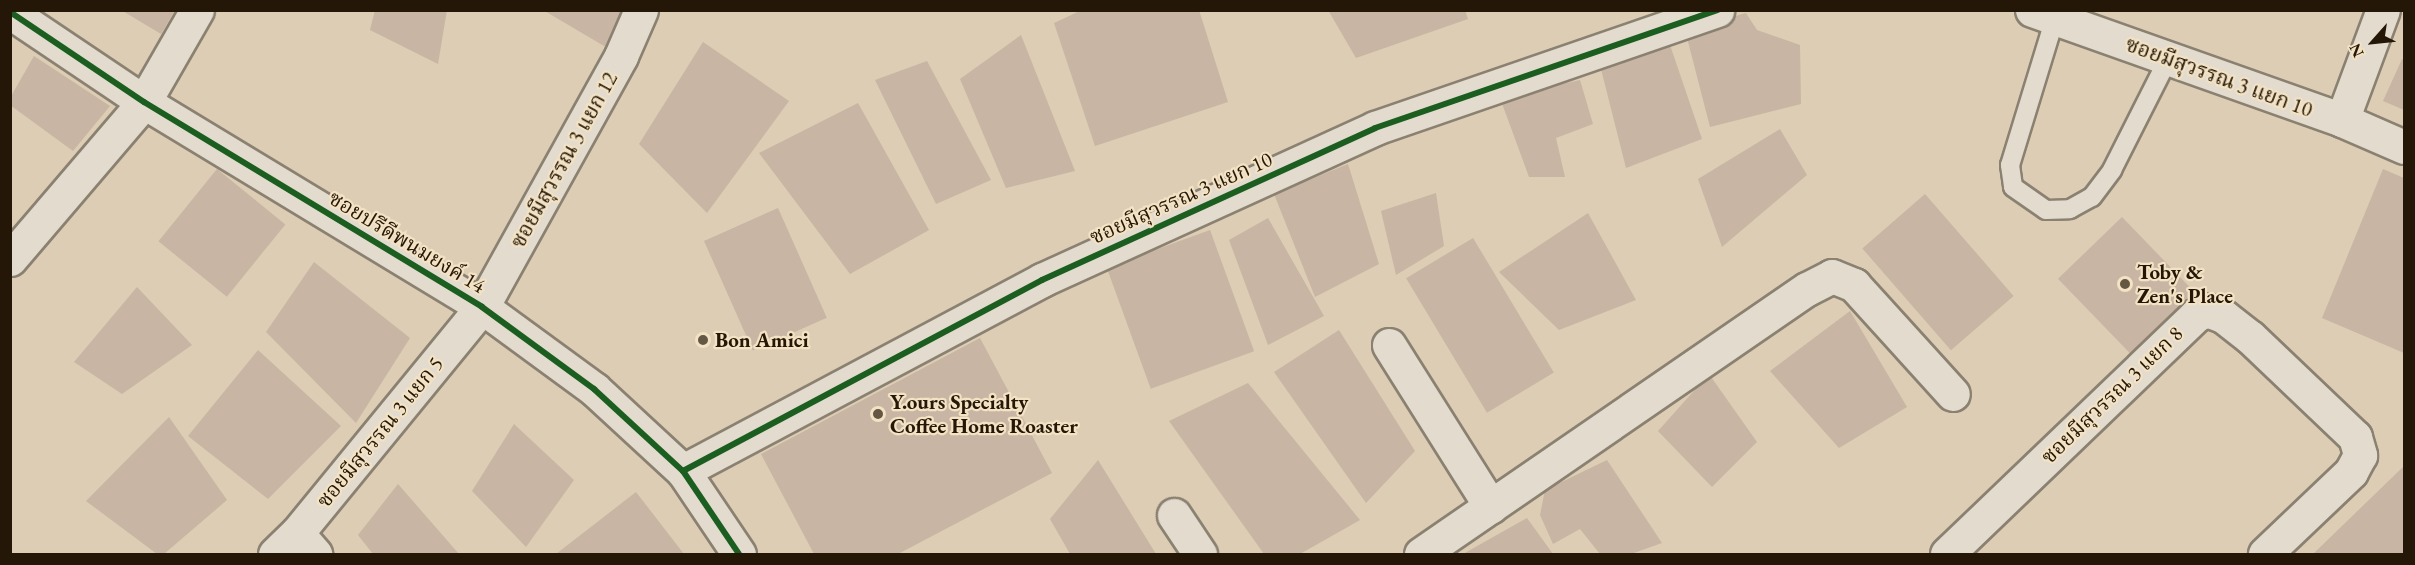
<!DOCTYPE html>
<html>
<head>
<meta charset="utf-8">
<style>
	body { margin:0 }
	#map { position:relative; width:2415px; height:565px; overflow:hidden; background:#dccdb4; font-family:"EB Garamond","Noto Serif Thai",serif }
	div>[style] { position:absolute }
	.building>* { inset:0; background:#c8b5a4; transform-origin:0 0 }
	.roads { filter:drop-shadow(2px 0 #8b8171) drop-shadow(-2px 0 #8b8171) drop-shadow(0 2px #8b8171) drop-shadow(0 -2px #8b8171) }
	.service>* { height:18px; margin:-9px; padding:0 9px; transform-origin:9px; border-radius:9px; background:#e2dbce }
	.minor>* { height:33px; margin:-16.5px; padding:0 16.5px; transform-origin:16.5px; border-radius:16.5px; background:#e2dbce }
	.cycleway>* { height:6px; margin:-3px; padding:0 3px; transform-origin:3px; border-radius:3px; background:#1b5e20 }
	.dots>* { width:16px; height:16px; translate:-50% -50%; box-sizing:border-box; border:3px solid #f3e2c3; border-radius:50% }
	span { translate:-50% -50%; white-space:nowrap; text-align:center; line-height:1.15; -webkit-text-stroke:4.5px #f3e2c3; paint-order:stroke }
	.street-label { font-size:21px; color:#241707 }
	.poi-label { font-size:21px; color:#241707; font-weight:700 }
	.left { translate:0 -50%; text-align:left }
	.frame { position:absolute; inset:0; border:12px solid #241707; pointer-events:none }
	.north { position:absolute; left:2343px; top:12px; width:60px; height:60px; -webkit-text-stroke:4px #f3e2c3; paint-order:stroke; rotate:243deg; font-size:16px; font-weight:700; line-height:24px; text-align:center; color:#241707 }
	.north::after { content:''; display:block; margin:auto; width:21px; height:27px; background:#241707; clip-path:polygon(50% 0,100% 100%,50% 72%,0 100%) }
</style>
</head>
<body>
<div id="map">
	<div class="building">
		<i style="clip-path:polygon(121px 10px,175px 10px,161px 34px)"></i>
		<i style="clip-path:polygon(375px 10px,447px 10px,438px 64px,370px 30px)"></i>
		<i style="clip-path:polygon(543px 10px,627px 10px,621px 56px)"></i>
		<i style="clip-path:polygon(1082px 10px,1199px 10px,1228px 102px,1095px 146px,1054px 23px)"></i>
		<i style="clip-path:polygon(1328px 10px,1465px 10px,1468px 19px,1356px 58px)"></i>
		<i style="clip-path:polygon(1746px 13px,1757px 30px,1800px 45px,1801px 104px,1710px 127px,1685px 30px)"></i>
		<i style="clip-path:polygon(1021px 35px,1075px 171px,1006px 188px,960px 79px)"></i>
		<i style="clip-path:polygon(703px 42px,789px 101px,707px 213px,639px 144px)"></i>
		<i style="clip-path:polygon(1669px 42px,1702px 139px,1626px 168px,1601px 69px)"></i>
		<i style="clip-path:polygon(34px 56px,110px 106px,73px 151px,10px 105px,10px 98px)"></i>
		<i style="clip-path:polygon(2402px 59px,2404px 60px,2404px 110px,2383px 101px)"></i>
		<i style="clip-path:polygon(927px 61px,991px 180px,936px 204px,875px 80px)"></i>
		<i style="clip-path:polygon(1580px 80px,1593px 124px,1556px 138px,1565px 177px,1529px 177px,1500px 98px)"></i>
		<i style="clip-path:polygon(858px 103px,929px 230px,850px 274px,759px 153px)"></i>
		<i style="clip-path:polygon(1780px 129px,1807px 175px,1722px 247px,1698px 179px)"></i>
		<i style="clip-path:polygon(1348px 164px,1379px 264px,1315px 297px,1274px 194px)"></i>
		<i style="left:217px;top:169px;width:88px;height:93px;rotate:39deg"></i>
		<i style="clip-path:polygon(2383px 169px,2404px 178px,2404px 353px,2322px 318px)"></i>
		<i style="clip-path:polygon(1436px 193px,1444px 246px,1396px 275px,1381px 211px)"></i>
		<i style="left:1925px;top:194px;width:135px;height:83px;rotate:49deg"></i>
		<i style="left:778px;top:208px;width:120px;height:81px;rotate:66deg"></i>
		<i style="clip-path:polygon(1588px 213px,1636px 300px,1559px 330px,1499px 272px)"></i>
		<i style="left:2122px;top:217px;width:105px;height:89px;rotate:46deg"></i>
		<i style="clip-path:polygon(1268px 218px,1324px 316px,1268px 345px,1229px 240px)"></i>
		<i style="left:1210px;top:230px;width:129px;height:110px;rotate:70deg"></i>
		<i style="left:1473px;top:238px;width:157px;height:78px;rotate:59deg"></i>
		<i style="clip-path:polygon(314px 262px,410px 338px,356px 423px,266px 332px)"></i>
		<i style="clip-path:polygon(137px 287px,192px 345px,122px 394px,74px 362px)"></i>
		<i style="clip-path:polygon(1850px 311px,1907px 407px,1839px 448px,1770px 371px)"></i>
		<i style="clip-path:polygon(1339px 330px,1415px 451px,1366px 503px,1274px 372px)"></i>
		<i style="clip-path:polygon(980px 338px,1052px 473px,898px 554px,814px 554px,761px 454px)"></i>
		<i style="clip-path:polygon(258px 350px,341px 426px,268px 499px,188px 436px)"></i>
		<i style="clip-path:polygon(1709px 374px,1757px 442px,1712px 487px,1658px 431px)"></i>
		<i style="clip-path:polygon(1248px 383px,1360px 520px,1300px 554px,1264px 554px,1169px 421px)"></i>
		<i style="clip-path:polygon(169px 417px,227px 500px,164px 554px,157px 554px,86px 501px)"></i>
		<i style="clip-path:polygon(514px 424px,574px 480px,526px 547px,472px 491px)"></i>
		<i style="clip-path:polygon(1098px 460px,1156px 554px,1070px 554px,1050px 519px)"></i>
		<i style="clip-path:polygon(1607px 460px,1662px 543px,1631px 554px,1600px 554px,1580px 529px,1553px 544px,1540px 515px,1545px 490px)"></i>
		<i style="clip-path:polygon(2404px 466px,2404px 554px,2313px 554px)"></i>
		<i style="clip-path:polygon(398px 484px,459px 554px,373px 554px,358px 535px)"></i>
		<i style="clip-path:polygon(636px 492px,684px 554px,556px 554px)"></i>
		<i style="clip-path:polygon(1527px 518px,1553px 554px,1463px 554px)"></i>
	</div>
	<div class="roads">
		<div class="service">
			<i style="left:2055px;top:18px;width:154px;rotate:107deg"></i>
			<i style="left:2010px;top:165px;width:22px;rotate:82deg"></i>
			<i style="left:2013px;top:187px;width:40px;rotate:34.9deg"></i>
			<i style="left:2046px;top:210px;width:24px;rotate:-2deg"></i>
			<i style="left:2070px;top:209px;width:25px;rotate:-29deg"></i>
			<i style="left:2092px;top:197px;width:34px;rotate:-53deg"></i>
			<i style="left:2112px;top:170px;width:124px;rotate:-63.2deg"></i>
		</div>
		<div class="minor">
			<i style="left:2032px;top:10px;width:329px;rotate:19.5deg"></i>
			<i style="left:2342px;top:120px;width:68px;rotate:23.5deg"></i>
			<i style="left:10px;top:12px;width:161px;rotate:33.9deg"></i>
			<i style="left:144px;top:102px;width:395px;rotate:31.2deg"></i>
			<i style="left:482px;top:307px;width:139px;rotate:36.2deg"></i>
			<i style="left:594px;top:389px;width:121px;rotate:42.7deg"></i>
			<i style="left:683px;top:471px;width:100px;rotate:56deg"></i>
			<i style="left:2342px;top:120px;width:117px;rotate:-69.6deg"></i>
			<i style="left:10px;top:259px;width:206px;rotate:-49.5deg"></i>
			<i style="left:144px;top:102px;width:106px;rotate:-60.1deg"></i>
			<i style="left:1389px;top:345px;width:191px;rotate:57.8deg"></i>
			<i style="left:683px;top:471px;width:407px;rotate:-28deg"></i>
			<i style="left:1042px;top:280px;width:366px;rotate:-24.5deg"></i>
			<i style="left:1375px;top:128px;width:362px;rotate:-19deg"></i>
			<i style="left:1174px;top:515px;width:47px;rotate:56.3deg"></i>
			<i style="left:297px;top:533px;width:28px;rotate:49deg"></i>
			<i style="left:275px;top:554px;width:30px;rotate:-44deg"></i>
			<i style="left:297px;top:533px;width:292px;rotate:-50.7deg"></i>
			<i style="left:482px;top:307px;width:287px;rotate:-61deg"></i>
			<i style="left:621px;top:56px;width:50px;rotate:-66.5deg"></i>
			<i style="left:1421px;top:554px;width:468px;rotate:-34.5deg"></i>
			<i style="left:1807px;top:289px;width:28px;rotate:-27deg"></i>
			<i style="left:1832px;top:276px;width:24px;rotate:22deg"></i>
			<i style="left:1854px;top:285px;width:147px;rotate:47.8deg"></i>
			<i style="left:1947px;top:554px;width:345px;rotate:-43.8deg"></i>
			<i style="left:2196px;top:315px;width:12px;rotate:-24deg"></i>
			<i style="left:2207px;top:310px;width:17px;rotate:21deg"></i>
			<i style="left:2223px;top:316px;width:34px;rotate:38deg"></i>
			<i style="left:2250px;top:337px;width:145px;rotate:43.6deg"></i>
			<i style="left:2355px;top:437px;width:19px;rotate:74deg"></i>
			<i style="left:2360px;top:455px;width:19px;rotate:118deg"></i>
			<i style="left:2351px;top:472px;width:119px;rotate:136.4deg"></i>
		</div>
	</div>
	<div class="cycleway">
		<i style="left:10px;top:12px;width:161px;rotate:33.9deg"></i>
		<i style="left:144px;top:102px;width:395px;rotate:31.2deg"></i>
		<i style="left:482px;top:307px;width:139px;rotate:36.2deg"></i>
		<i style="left:594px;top:389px;width:121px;rotate:42.7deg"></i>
		<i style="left:683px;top:471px;width:100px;rotate:56deg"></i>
		<i style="left:683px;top:471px;width:407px;rotate:-28deg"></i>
		<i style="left:1042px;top:280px;width:366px;rotate:-24.5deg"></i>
		<i style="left:1375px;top:128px;width:362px;rotate:-19deg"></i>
	</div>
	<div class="dots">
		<i style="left:2125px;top:284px;background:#645744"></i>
		<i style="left:703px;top:340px;background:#645744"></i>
		<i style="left:878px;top:414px;background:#645744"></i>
	</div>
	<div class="street-label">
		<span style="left:2219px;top:77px;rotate:20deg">ซอยมีสุวรรณ 3 แยก 10</span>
		<span style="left:564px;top:160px;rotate:-61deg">ซอยมีสุวรรณ 3 แยก 12</span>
		<span style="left:1181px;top:198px;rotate:-24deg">ซอยมีสุวรรณ 3 แยก 10</span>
		<span style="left:407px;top:242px;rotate:31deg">ซอยปรีดีพนมยงค์ 14</span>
		<span style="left:2112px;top:395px;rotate:-44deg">ซอยมีสุวรรณ 3 แยก 8</span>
		<span style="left:380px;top:432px;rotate:-51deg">ซอยมีสุวรรณ 3 แยก 5</span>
	</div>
	<div class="poi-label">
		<span class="left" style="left:2137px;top:284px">Toby &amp;<br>Zen's Place</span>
		<span class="left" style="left:715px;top:340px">Bon Amici</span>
		<span class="left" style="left:890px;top:414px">Y.ours Specialty<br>Coffee Home Roaster</span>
	</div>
	<div class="frame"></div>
	<div class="north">N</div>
</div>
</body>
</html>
